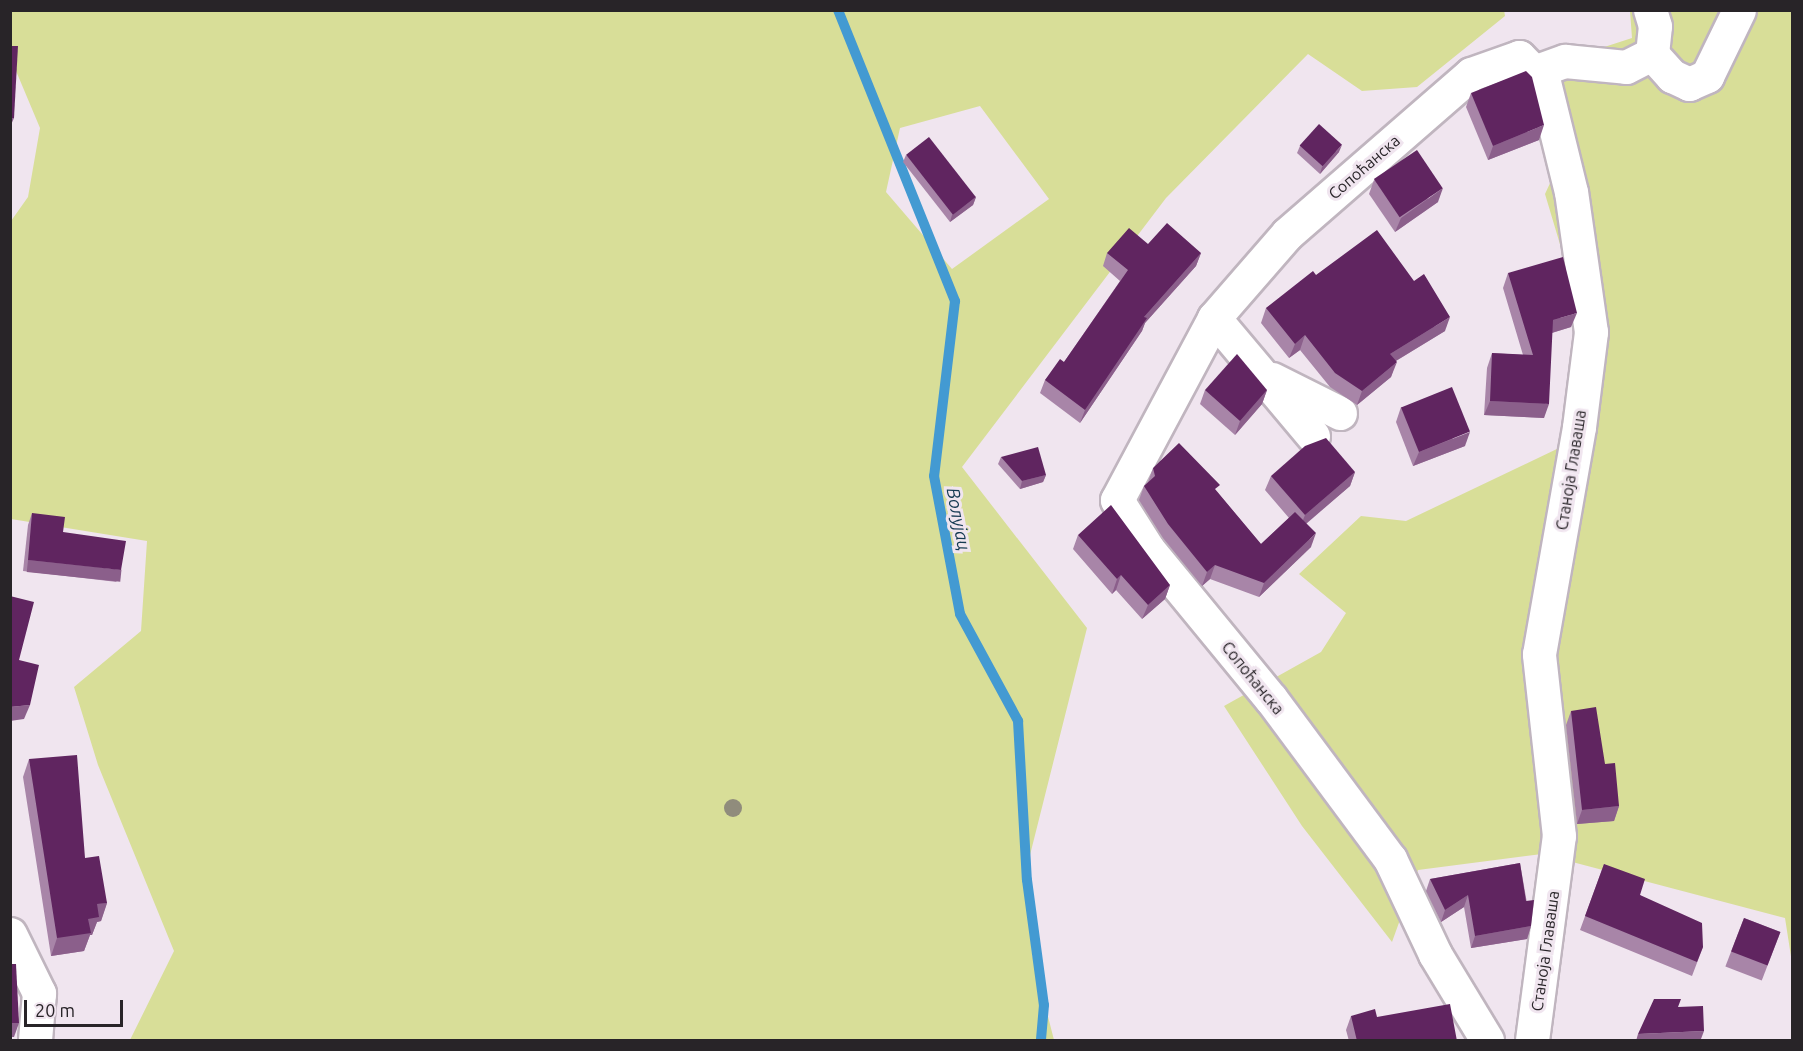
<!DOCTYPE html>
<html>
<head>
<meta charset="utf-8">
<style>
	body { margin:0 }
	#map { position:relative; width:1803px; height:1051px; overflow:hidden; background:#f0e5ef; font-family:Ubuntu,sans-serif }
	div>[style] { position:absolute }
	.green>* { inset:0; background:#d8de98 }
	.stream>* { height:10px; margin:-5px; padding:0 5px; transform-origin:5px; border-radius:5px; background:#439ad2 }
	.roads { filter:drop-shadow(2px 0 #c0b5bf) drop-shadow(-2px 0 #c0b5bf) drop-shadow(0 2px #c0b5bf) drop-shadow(0 -2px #c0b5bf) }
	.minor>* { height:33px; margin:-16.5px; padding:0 16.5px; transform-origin:16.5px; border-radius:16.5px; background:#fff }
	.trees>* { width:18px; height:18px; margin:-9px; border-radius:50%; background:#908c7c }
	.wall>* { inset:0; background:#a885a8; transform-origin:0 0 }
	.shaded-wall>* { inset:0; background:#8b5f8b; transform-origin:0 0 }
	.building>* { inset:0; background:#602560; transform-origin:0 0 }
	span { translate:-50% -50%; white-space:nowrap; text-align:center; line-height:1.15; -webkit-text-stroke:6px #f0e5ef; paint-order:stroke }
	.street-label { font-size:16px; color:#282428 }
	.water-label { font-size:18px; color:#153a52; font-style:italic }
	.frame { position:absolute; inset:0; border:12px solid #282428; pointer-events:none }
	.scale { position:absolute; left:24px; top:1000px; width:99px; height:27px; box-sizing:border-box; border:3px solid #282428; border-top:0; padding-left:8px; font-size:18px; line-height:21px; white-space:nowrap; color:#282428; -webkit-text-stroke:4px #f0e5ef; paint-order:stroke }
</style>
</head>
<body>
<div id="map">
	<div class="green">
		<i style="clip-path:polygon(evenodd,1504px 10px,1505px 16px,1417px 87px,1362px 91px,1308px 54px,1166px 198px,962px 467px,1087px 628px,1028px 863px,1032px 954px,1054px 1040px,130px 1040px,174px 951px,98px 765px,74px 687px,141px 631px,147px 541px,11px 519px,11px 221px,28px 197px,40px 128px,11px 59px,10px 11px,1504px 10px,980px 106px,1049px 199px,952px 269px,886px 192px,900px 128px,980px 106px)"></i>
		<i style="clip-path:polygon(1630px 11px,1792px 11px,1792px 963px,1785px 918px,1542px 854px,1418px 870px,1392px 942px,1302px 826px,1224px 706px,1321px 652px,1346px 613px,1299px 574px,1361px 516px,1406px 521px,1584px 436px,1579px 308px,1545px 194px,1557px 168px,1555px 89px,1592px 51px,1632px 38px)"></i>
	</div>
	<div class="stream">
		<i style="left:838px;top:10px;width:314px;rotate:68.1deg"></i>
		<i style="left:955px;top:301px;width:176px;rotate:96.8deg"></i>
		<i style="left:934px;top:476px;width:140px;rotate:79.3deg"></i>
		<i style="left:960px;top:614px;width:122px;rotate:61.5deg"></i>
		<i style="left:1018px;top:721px;width:159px;rotate:86.8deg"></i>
		<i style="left:1027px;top:880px;width:126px;rotate:82.3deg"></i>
		<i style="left:1044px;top:1005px;width:35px;rotate:95deg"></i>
	</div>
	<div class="roads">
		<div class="minor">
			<i style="left:1652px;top:54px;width:30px;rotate:48deg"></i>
			<i style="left:1672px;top:76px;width:19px;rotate:25deg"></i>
			<i style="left:1689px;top:84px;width:20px;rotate:-24deg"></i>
			<i style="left:1707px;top:76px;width:73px;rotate:-64.1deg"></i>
			<i style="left:1214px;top:318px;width:154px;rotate:50deg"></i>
			<i style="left:1272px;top:379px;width:76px;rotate:26.6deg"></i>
			<i style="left:10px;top:934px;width:66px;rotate:63.8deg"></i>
			<i style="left:39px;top:993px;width:47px;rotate:94.9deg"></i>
			<i style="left:1487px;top:1040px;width:100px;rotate:-121.2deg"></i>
			<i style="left:1435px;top:954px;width:105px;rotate:-115.3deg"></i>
			<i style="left:1390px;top:859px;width:199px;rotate:-126.6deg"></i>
			<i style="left:1271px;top:699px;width:194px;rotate:-129.4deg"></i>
			<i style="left:1148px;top:549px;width:58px;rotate:-122.3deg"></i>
			<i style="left:1117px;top:500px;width:206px;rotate:-61.9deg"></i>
			<i style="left:1214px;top:318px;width:111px;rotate:-49deg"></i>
			<i style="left:1287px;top:234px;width:244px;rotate:-41deg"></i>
			<i style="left:1471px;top:74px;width:51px;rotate:-19.5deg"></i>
			<i style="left:1519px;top:57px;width:21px;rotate:45deg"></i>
			<i style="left:1532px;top:1040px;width:206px;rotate:-82.5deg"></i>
			<i style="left:1559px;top:836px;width:183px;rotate:-96.3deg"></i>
			<i style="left:1539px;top:654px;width:230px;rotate:-80deg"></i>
			<i style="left:1579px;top:427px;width:96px;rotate:-82.8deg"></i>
			<i style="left:1591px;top:332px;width:141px;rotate:-98.1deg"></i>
			<i style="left:1571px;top:192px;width:113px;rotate:-103.8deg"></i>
			<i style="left:1544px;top:82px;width:14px;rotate:-135deg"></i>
			<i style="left:1534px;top:72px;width:33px;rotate:-20deg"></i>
			<i style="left:1565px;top:61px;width:61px;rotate:5.6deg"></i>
			<i style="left:1626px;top:67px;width:29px;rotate:-27deg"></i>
			<i style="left:1652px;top:54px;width:28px;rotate:-84deg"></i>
			<i style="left:1655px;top:26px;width:17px;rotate:-107deg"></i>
		</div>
	</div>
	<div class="trees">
		<i style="left:733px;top:808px"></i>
	</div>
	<div class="wall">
		<i style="clip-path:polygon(1471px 93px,1539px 140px,1488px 160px,1466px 107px)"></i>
		<i style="clip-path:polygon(1300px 146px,1339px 152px,1320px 174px,1297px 153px)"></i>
		<i style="clip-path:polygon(906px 155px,976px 197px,973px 205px,950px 222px,903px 162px)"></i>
		<i style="clip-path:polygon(1374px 180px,1438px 202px,1395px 232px,1369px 194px)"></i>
		<i style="clip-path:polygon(1148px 244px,1201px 253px,1196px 266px,1145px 323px,1142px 331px,1080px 423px,1040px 393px,1045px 380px,1064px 362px,1120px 281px,1103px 266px,1107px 253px)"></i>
		<i style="clip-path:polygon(1508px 273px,1571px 327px,1552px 333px,1544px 418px,1484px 415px,1487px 368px,1492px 353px,1523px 355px,1503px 288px)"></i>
		<i style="clip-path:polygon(1316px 275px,1445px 331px,1396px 361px,1391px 377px,1357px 405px,1330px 387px,1300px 350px,1289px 358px,1261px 323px,1266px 308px)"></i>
		<i style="clip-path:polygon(1205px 390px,1267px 390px,1262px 404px,1235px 435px,1200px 404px)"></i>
		<i style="clip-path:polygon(1401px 407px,1465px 446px,1413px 466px,1396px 422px)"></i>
		<i style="clip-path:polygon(1001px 457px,1046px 475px,1043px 482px,1020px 489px,998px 464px)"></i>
		<i style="clip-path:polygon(1153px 468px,1217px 492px,1261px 544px,1289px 518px,1265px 490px,1271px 476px,1355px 472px,1350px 486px,1306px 523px,1311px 547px,1259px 597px,1210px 579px,1202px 586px,1163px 538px,1139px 500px,1144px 486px,1148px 482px)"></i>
		<i style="clip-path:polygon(32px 513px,63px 532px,117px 582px,23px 571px,28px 525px)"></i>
		<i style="clip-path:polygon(1078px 535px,1170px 585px,1165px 599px,1142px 619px,1116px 590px,1112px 594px,1073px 549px)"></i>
		<i style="clip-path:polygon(1571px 711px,1605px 764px,1619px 806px,1614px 821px,1577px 824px,1566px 725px)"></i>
		<i style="clip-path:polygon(29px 759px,85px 858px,107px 903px,101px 921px,97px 922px,92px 935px,90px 935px,84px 951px,51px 956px,23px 777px)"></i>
		<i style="clip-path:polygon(1520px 863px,1531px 926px,1527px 939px,1471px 948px,1464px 907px,1441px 922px,1426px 891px,1430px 879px)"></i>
		<i style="clip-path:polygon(1604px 864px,1640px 895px,1703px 947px,1692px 976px,1580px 930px)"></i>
		<i style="left:1744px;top:918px;width:39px;height:52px;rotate:21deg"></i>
		<i style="clip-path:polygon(1351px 1016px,1377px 1017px,1457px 1041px,1349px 1041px,1346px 1030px)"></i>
	</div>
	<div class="shaded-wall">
		<i style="clip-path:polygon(10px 118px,14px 118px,10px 127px)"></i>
		<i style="clip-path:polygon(1544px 125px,1539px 140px,1488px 160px,1493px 146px)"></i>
		<i style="clip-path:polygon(1342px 145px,1339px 152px,1320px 174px,1322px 167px)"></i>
		<i style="clip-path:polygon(1443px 188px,1438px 202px,1395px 232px,1401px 218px)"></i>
		<i style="clip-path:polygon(976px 197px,973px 205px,950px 222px,952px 215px)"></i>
		<i style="clip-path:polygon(1201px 253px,1196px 266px,1145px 323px,1142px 331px,1080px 423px,1085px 410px,1144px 317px)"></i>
		<i style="clip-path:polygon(1577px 313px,1571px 327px,1548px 334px,1553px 320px)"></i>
		<i style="clip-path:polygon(1450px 317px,1445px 331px,1384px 368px,1390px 354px)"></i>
		<i style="clip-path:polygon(1305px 335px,1300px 350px,1289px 358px,1295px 344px)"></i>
		<i style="clip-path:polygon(1397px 362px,1391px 377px,1357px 405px,1362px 391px)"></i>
		<i style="clip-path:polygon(1267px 390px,1262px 404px,1235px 435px,1240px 421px)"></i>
		<i style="clip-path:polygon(1490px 401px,1549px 404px,1544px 418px,1484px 415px)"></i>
		<i style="clip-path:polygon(1470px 432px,1465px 446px,1413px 466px,1419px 452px)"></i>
		<i style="clip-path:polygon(1355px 472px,1350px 486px,1299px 530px,1305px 515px)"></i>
		<i style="clip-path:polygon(1046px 475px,1043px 482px,1020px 489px,1022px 481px)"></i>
		<i style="clip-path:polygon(1316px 533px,1311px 547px,1259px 597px,1264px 583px)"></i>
		<i style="left:28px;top:560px;width:94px;height:12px;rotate:6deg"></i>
		<i style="clip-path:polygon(1215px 565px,1210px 579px,1202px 586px,1207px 572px)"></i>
		<i style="clip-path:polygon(1121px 575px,1116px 590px,1112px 594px,1117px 579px)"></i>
		<i style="clip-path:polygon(1170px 585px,1165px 599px,1142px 619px,1148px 605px)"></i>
		<i style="clip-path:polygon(30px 705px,24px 719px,10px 721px,10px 707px)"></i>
		<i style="clip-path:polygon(1619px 806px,1614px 821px,1577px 824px,1582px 810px)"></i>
		<i style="clip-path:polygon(1468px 895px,1464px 907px,1441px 922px,1445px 910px)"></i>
		<i style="clip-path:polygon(107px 903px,101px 921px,97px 922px,92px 935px,90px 935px,84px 951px,51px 956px,57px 938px,88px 919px,97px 904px)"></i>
		<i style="clip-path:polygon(1531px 926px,1527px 939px,1471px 948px,1475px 936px)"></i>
		<i style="clip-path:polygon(10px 1023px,19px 1023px,14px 1037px,10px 1037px)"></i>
		<i style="clip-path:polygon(1704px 1031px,1701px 1039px,1636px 1041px,1638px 1034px)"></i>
	</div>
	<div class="building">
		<i style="clip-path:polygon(10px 46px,18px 46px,14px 118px,10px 118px)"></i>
		<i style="clip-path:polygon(1526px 71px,1532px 77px,1544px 125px,1493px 146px,1471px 93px)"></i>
		<i style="left:1319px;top:124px;width:31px;height:29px;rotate:42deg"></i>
		<i style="left:929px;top:137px;width:76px;height:29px;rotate:52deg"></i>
		<i style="left:1417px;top:150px;width:46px;height:52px;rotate:56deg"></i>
		<i style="clip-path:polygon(1167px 223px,1201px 253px,1144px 317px,1147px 318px,1085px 410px,1045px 380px,1060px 359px,1064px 362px,1128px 270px,1107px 253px,1129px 228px,1148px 244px)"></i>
		<i style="clip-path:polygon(1377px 230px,1414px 281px,1424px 274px,1450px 317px,1390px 354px,1397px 362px,1362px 391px,1335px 373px,1305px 335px,1295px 344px,1266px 308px,1313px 271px,1316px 275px)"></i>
		<i style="clip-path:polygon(1563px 257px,1577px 313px,1553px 320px,1549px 404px,1490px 401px,1492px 353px,1533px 355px,1508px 273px)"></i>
		<i style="clip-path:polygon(1237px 354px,1267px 390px,1240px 421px,1205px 390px)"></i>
		<i style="left:1452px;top:387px;width:48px;height:55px;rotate:68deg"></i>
		<i style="clip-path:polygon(1326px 438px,1355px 472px,1305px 515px,1271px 476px,1305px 446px)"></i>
		<i style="clip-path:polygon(1179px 443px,1220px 485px,1215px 489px,1261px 544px,1295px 512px,1316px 533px,1264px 583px,1215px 565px,1207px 572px,1168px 524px,1144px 486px,1155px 476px,1153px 468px)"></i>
		<i style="clip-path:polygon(1038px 447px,1046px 475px,1022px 481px,1001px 457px)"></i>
		<i style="clip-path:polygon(1111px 505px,1170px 585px,1148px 605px,1121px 575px,1117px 579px,1078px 535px)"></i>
		<i style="clip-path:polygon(32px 513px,65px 517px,63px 532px,126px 541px,121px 570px,28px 560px)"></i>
		<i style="clip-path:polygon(10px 596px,34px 602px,19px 660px,39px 665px,30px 705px,10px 707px)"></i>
		<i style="clip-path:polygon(1596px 707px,1605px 764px,1615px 763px,1619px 806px,1582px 810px,1571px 711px)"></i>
		<i style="clip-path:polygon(77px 755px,85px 858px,99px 856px,107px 903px,97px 904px,99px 917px,88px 919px,91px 933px,57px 938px,29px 759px)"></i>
		<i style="clip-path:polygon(1520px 863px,1526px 901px,1534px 900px,1531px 926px,1475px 936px,1468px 895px,1445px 910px,1430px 879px)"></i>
		<i style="clip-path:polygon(1604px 864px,1645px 879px,1640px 895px,1702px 923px,1703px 947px,1697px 962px,1585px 916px)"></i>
		<i style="left:1744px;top:918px;width:39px;height:36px;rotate:21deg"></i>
		<i style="clip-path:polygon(10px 964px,16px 964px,19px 1023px,10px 1023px)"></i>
		<i style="clip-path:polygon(1654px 999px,1681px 999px,1678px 1007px,1703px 1006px,1704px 1031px,1638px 1034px)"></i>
		<i style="clip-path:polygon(1450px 1004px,1457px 1041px,1357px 1041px,1351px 1016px,1375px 1009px,1377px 1017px)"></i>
	</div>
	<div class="street-label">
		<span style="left:1364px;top:167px;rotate:-41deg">Сопоћанска</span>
		<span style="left:1571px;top:470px;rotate:-81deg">Станоја Главаша</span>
		<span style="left:1253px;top:678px;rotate:51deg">Сопоћанска</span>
		<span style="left:1545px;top:951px;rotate:-82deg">Станоја Главаша</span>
	</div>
	<div class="water-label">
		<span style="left:959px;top:519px;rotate:79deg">Волујац</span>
	</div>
	<div class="frame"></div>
	<div class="scale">20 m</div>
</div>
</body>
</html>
